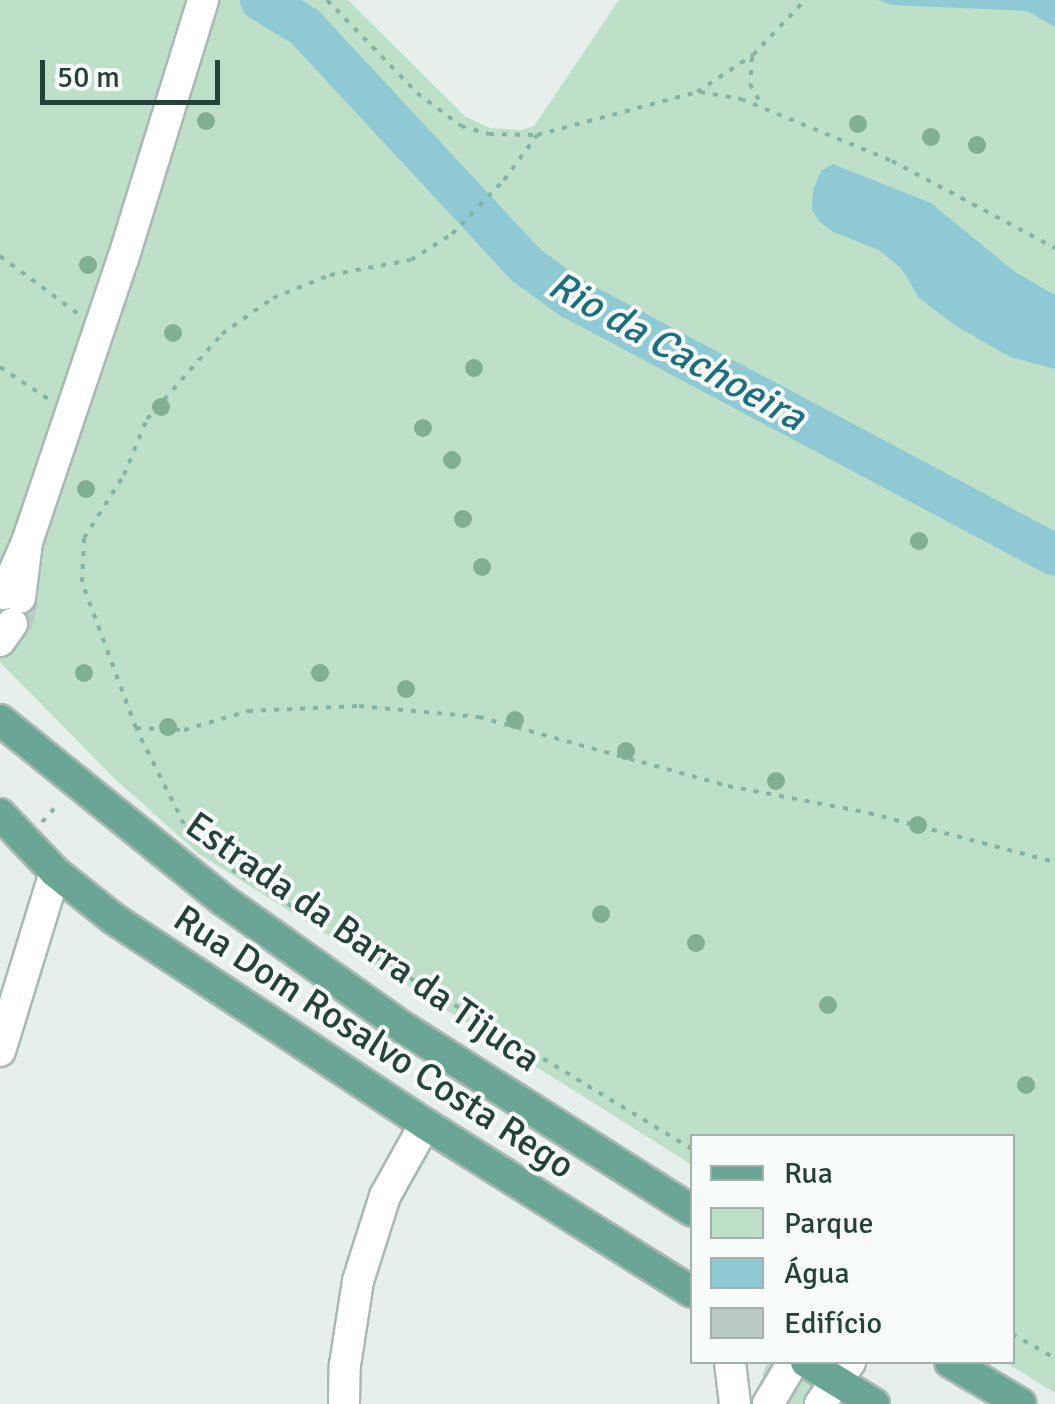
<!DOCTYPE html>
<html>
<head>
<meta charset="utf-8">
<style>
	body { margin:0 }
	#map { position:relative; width:1055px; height:1404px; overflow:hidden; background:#e6efeb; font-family:Signika,sans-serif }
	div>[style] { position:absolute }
	.green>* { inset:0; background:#bfe0c8 }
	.water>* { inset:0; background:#8ec9d4 }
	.river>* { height:42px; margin:-21px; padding:0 21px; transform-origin:21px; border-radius:21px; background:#8ec9d4 }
	.building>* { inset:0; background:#bbcac4 }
	.path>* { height:4px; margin-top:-2px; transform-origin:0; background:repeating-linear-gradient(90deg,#86b3a5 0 5px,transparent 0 13px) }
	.roads { filter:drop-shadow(2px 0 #a8b8b2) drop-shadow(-2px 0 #a8b8b2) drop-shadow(0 2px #a8b8b2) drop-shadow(0 -2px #a8b8b2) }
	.minor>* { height:30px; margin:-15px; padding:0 15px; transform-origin:15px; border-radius:15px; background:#fff }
	.major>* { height:30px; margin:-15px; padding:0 15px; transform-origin:15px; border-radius:15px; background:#6aa596 }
	.trees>* { width:18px; height:18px; margin:-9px; border-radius:50%; background:#80af93 }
	span { translate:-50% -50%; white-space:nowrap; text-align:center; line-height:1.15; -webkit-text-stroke:8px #f7fbf9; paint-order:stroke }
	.street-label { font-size:38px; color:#24423a }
	.water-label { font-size:40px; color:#1c6f80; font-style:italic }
	.legend { position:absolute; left:690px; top:1134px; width:325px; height:230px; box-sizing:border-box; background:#f7fbf9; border:2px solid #a3b1ad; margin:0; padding:12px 18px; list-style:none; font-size:30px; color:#24423a }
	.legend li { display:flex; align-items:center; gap:20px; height:50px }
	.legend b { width:50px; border:2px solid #a3b1ad }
	.scale { position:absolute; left:40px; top:60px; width:180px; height:45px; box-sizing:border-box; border:5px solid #24423a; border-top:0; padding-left:12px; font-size:30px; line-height:35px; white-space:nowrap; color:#24423a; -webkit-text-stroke:8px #f7fbf9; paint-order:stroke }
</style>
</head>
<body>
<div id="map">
	<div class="green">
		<i style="clip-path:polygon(0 0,348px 0,466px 117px,490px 128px,521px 130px,534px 126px,619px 0,1055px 0,1055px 1393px,1005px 1362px,1012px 1362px,1012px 1136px,692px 1136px,692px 1165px,199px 854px,115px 779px,0 662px)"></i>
		<i style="clip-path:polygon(767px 1362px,774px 1362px,842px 1404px,769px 1404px,763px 1374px)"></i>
	</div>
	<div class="water">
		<i style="clip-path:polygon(878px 0,1055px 0,1055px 27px,1027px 11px,892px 5px)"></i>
		<i style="clip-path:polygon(833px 164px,931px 203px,1015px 272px,1055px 295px,1055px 369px,1010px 357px,956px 326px,919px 298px,901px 268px,879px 250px,833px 232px,820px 222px,812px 210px,813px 190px,821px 171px)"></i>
	</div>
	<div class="river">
		<i style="left:261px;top:0;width:52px;rotate:31.5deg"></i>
		<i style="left:305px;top:27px;width:323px;rotate:47.1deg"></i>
		<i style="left:525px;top:264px;width:56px;rotate:36.3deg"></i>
		<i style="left:570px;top:297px;width:549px;rotate:28.01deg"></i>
	</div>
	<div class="building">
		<i style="clip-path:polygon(0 592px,38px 603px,31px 629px,0 620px)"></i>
	</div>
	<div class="path">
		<i style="left:327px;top:0;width:129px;rotate:45.9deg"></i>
		<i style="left:417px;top:93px;width:55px;rotate:36.9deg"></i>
		<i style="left:461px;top:126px;width:29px;rotate:16deg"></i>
		<i style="left:489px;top:134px;width:48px;rotate:1.2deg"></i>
		<i style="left:752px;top:57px;width:27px;rotate:94deg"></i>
		<i style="left:750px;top:84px;width:23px;rotate:61deg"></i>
		<i style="left:700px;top:92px;width:42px;rotate:9.7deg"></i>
		<i style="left:741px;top:99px;width:163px;rotate:22.3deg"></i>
		<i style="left:892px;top:161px;width:185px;rotate:28.1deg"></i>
		<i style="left:0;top:256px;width:96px;rotate:36.5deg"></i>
		<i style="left:0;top:367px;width:58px;rotate:33.7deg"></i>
		<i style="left:136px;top:728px;width:156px;rotate:-110.3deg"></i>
		<i style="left:82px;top:582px;width:44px;rotate:-87.4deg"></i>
		<i style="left:84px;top:538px;width:75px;rotate:-57.6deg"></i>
		<i style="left:124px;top:475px;width:61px;rotate:-67.7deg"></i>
		<i style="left:147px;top:419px;width:113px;rotate:-48.6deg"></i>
		<i style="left:222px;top:334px;width:62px;rotate:-35.2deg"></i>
		<i style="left:273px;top:298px;width:61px;rotate:-22deg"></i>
		<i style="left:330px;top:275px;width:82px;rotate:-10.5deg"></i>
		<i style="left:411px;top:260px;width:49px;rotate:-32.4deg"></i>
		<i style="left:452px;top:234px;width:75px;rotate:-46.1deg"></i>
		<i style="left:504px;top:180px;width:56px;rotate:-53.7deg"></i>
		<i style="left:537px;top:135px;width:166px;rotate:-15deg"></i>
		<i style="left:697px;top:92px;width:67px;rotate:-33.5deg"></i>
		<i style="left:753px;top:55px;width:76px;rotate:-46.6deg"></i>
		<i style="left:42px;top:822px;width:25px;rotate:-48deg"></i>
		<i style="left:205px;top:849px;width:33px;rotate:-130deg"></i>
		<i style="left:184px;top:824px;width:107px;rotate:-116.6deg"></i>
		<i style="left:136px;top:728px;width:48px;rotate:2.4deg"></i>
		<i style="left:184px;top:730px;width:67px;rotate:-16.5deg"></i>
		<i style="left:248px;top:711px;width:111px;rotate:-2.6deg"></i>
		<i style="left:359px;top:706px;width:121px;rotate:5.2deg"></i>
		<i style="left:479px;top:717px;width:258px;rotate:15.5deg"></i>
		<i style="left:728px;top:786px;width:144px;rotate:10.8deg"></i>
		<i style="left:869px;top:813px;width:192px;rotate:14.8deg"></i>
		<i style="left:232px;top:870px;width:538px;rotate:31.24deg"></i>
		<i style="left:1012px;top:1334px;width:49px;rotate:29.2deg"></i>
	</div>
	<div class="roads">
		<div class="minor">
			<i style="left:27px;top:542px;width:299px;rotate:-71.3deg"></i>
			<i style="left:123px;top:259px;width:271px;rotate:-72.8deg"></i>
			<i style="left:4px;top:594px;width:57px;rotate:-66.1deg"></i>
			<i style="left:27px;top:542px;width:56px;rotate:97.1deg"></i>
			<i style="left:0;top:641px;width:21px;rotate:-55deg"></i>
			<i style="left:0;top:1051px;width:187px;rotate:-72.9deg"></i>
			<i style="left:730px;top:1362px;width:42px;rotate:83.2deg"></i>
			<i style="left:344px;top:1404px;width:39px;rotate:-89deg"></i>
			<i style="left:345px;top:1365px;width:85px;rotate:-81.2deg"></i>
			<i style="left:358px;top:1281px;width:89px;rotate:-72.4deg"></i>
			<i style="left:385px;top:1196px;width:82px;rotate:-60.9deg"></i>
			<i style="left:768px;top:1404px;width:49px;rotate:-59.2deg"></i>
			<i style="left:820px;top:1404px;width:52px;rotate:-54.5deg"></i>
		</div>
		<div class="major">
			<i style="left:0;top:720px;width:287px;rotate:38.9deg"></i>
			<i style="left:223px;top:900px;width:222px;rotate:35.3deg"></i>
			<i style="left:404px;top:1028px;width:341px;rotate:32.4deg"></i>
			<i style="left:0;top:814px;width:80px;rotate:46.5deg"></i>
			<i style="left:55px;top:872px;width:75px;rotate:38.5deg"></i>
			<i style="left:114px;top:919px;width:372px;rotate:33.4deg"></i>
			<i style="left:425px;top:1124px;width:315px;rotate:32.2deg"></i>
			<i style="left:806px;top:1362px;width:80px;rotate:31.7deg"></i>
			<i style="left:950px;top:1362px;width:82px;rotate:30.6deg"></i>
		</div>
	</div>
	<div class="trees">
		<i style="left:206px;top:121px"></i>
		<i style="left:858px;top:124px"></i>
		<i style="left:931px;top:137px"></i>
		<i style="left:977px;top:145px"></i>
		<i style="left:88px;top:265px"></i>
		<i style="left:173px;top:333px"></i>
		<i style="left:474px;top:368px"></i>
		<i style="left:161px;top:407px"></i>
		<i style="left:423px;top:428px"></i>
		<i style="left:452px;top:460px"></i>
		<i style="left:86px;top:489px"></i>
		<i style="left:463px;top:519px"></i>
		<i style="left:919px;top:541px"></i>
		<i style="left:482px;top:567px"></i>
		<i style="left:84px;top:673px"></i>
		<i style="left:320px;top:673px"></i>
		<i style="left:406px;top:689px"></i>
		<i style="left:515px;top:720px"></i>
		<i style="left:168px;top:727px"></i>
		<i style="left:626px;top:751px"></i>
		<i style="left:776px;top:781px"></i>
		<i style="left:918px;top:825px"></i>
		<i style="left:601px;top:914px"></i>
		<i style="left:696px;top:943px"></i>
		<i style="left:828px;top:1005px"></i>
		<i style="left:1026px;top:1085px"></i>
	</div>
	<div class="street-label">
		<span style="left:363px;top:942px;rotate:35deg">Estrada da Barra da Tijuca</span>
		<span style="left:374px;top:1042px;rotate:33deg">Rua Dom Rosalvo Costa Rego</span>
	</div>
	<div class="water-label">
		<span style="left:677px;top:351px;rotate:29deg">Rio da Cachoeira</span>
	</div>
	<ul class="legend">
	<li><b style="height:12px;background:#6aa596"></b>Rua</li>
	<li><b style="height:28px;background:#bfe0c8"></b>Parque</li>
	<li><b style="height:28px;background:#8ec9d4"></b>Água</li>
	<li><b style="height:28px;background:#bbcac4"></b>Edifício</li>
	</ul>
	<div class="scale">50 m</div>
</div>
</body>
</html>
